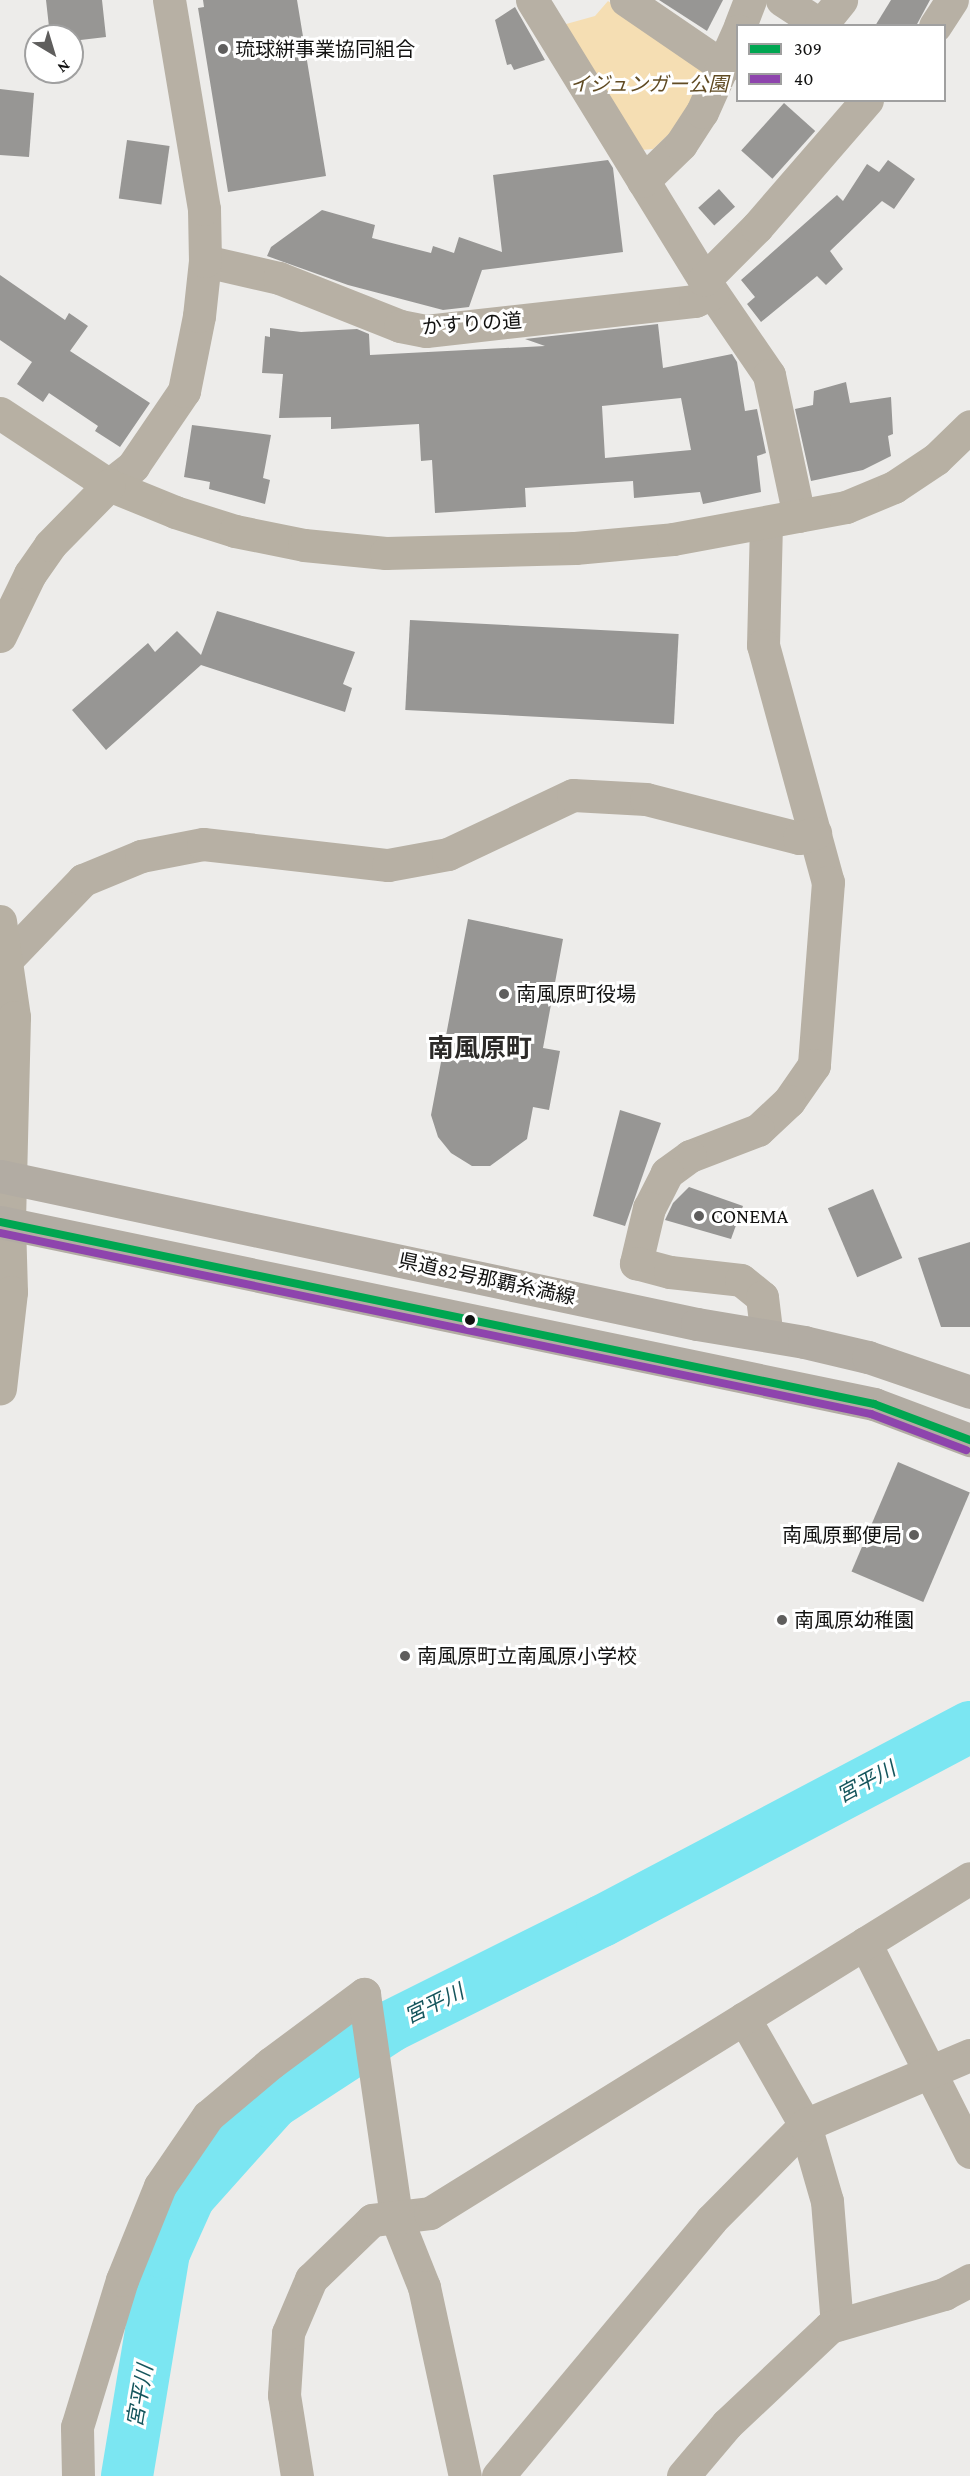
<!DOCTYPE html>
<html>
<head>
<meta charset="utf-8">
<style>
	body { margin:0 }
	#map { position:relative; width:970px; height:2476px; overflow:hidden; background:#edecea; font-family:"Crimson Pro","Noto Sans JP",serif }
	div>[style] { position:absolute }
	.green>* { inset:0; background:#f5deb3 }
	.river>* { height:52px; margin:-26px; padding:0 26px; transform-origin:26px; border-radius:26px; background:#7be6f2 }
	.building>* { inset:0; background:#979694; transform-origin:0 0 }
	.street>* { height:33px; margin:-16.5px; padding:0 16.5px; transform-origin:16.5px; border-radius:16.5px; background:#b7b0a4 }
	.secondary>* { height:33px; margin:-16.5px; padding:0 16.5px; transform-origin:16.5px; border-radius:16.5px; background:#b7b0a3 }
	.primary>* { height:33px; margin:-16.5px; padding:0 16.5px; transform-origin:16.5px; border-radius:16.5px; background:#b2aca3 }
	.bus-1>* { height:8px; margin:-4px; padding:0 4px; transform-origin:4px; border-radius:4px; background:#00a651 }
	.bus-2>* { height:8px; margin:-4px; padding:0 4px; transform-origin:4px; border-radius:4px; background:#8e44ad }
	.dots>* { width:16px; height:16px; translate:-50% -50%; box-sizing:border-box; border:3px solid #fff; border-radius:50% }
	span { translate:-50% -50%; white-space:nowrap; text-align:center; line-height:1.15; -webkit-text-stroke:6px #fff; paint-order:stroke }
	.poi-label { font-size:20px; color:#121211 }
	.left { translate:0 -50%; text-align:left }
	.right { translate:-100% -50%; text-align:right }
	.park-label { font-size:20px; color:#604b23; font-style:italic }
	.street-label { font-size:20px; color:#121211 }
	.water-label { font-size:21px; color:#16565d; font-style:italic }
	.district-label { font-size:26px; color:#2c2a28; font-weight:700 }
	.legend { position:absolute; left:736px; top:24px; width:210px; height:78px; box-sizing:border-box; background:#fff; border:2px solid #a0a0a0; margin:0; padding:8px 10px; list-style:none; font-size:18px; color:#121211 }
	.legend li { display:flex; align-items:center; gap:12px; height:30px }
	.legend b { width:30px; border:2px solid #a0a0a0 }
	.north { position:absolute; left:24px; top:24px; width:60px; height:60px; box-sizing:border-box; background:#fff; border:2px solid #a0a0a0; border-radius:50%; rotate:142deg; font-size:16px; font-weight:700; line-height:24px; text-align:center; color:#121211 }
	.north::after { content:''; display:block; margin:auto; width:21px; height:27px; background:#5f5e5d; clip-path:polygon(50% 0,100% 100%,50% 72%,0 100%) }
</style>
</head>
<body>
<div id="map">
	<div class="green">
		<i style="clip-path:polygon(608px 1px,700px 66px,707px 77px,671px 132px,653px 149px,641px 150px,559px 26px,595px 16px)"></i>
	</div>
	<div class="river">
		<i style="left:127px;top:2476px;width:226px;rotate:-80.6deg"></i>
		<i style="left:164px;top:2253px;width:61px;rotate:-65.9deg"></i>
		<i style="left:189px;top:2197px;width:126px;rotate:-48.2deg"></i>
		<i style="left:273px;top:2103px;width:141px;rotate:-33.1deg"></i>
		<i style="left:391px;top:2026px;width:236px;rotate:-26.5deg"></i>
		<i style="left:602px;top:1921px;width:416px;rotate:-27.8deg"></i>
	</div>
	<div class="building">
		<i style="clip-path:polygon(46px 0,102px 0,106px 37px,72px 41px,72px 36px,50px 36px)"></i>
		<i style="clip-path:polygon(203px 0,297px 0,326px 176px,228px 192px,198px 8px,204px 7px)"></i>
		<i style="clip-path:polygon(659px 0,723px 0,707px 31px)"></i>
		<i style="clip-path:polygon(891px 0,930px 0,916px 26px,875px 26px)"></i>
		<i style="clip-path:polygon(515px 7px,545px 60px,514px 70px,511px 64px,507px 65px,495px 20px)"></i>
		<i style="clip-path:polygon(0 89px,34px 93px,29px 157px,0 155px)"></i>
		<i style="left:784px;top:103px;width:42px;height:64px;rotate:42deg"></i>
		<i style="left:127px;top:140px;width:43px;height:59px;rotate:8deg"></i>
		<i style="clip-path:polygon(608px 160px,613px 168px,623px 252px,482px 270px,469px 307px,443px 310px,348px 285px,267px 256px,271px 247px,322px 210px,375px 225px,372px 238px,431px 253px,433px 246px,454px 253px,459px 237px,502px 252px,493px 175px)"></i>
		<i style="clip-path:polygon(888px 160px,915px 179px,894px 209px,882px 201px,830px 251px,843px 269px,826px 285px,817px 276px,761px 322px,747px 304px,755px 297px,741px 280px,837px 195px,843px 201px,867px 164px,879px 172px)"></i>
		<i style="left:719px;top:189px;width:24px;height:28px;rotate:48deg"></i>
		<i style="clip-path:polygon(0 275px,65px 320px,69px 313px,88px 326px,70px 351px,150px 403px,120px 447px,95px 431px,98px 426px,49px 393px,43px 402px,17px 384px,32px 362px,0 340px)"></i>
		<i style="clip-path:polygon(evenodd,658px 324px,663px 368px,732px 354px,737px 362px,745px 411px,757px 409px,766px 453px,757px 456px,761px 492px,703px 504px,700px 492px,634px 498px,633px 481px,525px 488px,526px 507px,435px 513px,432px 460px,421px 461px,419px 424px,331px 429px,331px 417px,279px 418px,283px 374px,262px 373px,265px 336px,270px 337px,270px 328px,301px 332px,357px 329px,369px 334px,370px 355px,545px 346px,525px 339px,658px 324px,681px 398px,691px 450px,605px 458px,602px 406px,681px 398px)"></i>
		<i style="clip-path:polygon(846px 382px,850px 403px,891px 397px,893px 434px,888px 436px,891px 456px,863px 470px,811px 481px,795px 409px,813px 405px,814px 391px)"></i>
		<i style="clip-path:polygon(192px 425px,271px 435px,263px 478px,270px 480px,265px 504px,209px 489px,210px 482px,184px 477px)"></i>
		<i style="clip-path:polygon(217px 611px,355px 652px,343px 684px,352px 688px,345px 712px,201px 665px,106px 750px,72px 710px,148px 643px,155px 652px,177px 631px,201px 655px)"></i>
		<i style="left:410px;top:620px;width:269px;height:90px;rotate:3deg"></i>
		<i style="clip-path:polygon(468px 919px,563px 939px,543px 1048px,560px 1051px,549px 1110px,533px 1107px,527px 1139px,490px 1166px,472px 1166px,451px 1153px,438px 1137px,431px 1115px)"></i>
		<i style="clip-path:polygon(620px 1110px,661px 1123px,625px 1226px,593px 1216px)"></i>
		<i style="clip-path:polygon(689px 1187px,743px 1206px,731px 1239px,665px 1220px,673px 1203px)"></i>
		<i style="left:873px;top:1189px;width:75px;height:49px;rotate:67deg"></i>
		<i style="clip-path:polygon(970px 1242px,970px 1327px,941px 1327px,918px 1258px)"></i>
		<i style="left:898px;top:1462px;width:78px;height:119px;rotate:23deg"></i>
	</div>
	<div class="street">
		<i style="left:532px;top:0;width:329px;rotate:58.4deg"></i>
		<i style="left:704px;top:280px;width:115px;rotate:55.6deg"></i>
		<i style="left:769px;top:375px;width:144px;rotate:78deg"></i>
		<i style="left:626px;top:0;width:119px;rotate:34.4deg"></i>
		<i style="left:782px;top:0;width:48px;rotate:33deg"></i>
		<i style="left:821px;top:25px;width:32px;rotate:-51deg"></i>
		<i style="left:740px;top:26px;width:28px;rotate:-69deg"></i>
		<i style="left:935px;top:26px;width:31px;rotate:-57deg"></i>
		<i style="left:643px;top:181px;width:53px;rotate:-44.2deg"></i>
		<i style="left:681px;top:144px;width:38px;rotate:-57deg"></i>
		<i style="left:702px;top:112px;width:89px;rotate:-66deg"></i>
		<i style="left:205px;top:261px;width:76px;rotate:12.9deg"></i>
		<i style="left:279px;top:278px;width:130px;rotate:21.6deg"></i>
		<i style="left:400px;top:326px;width:26px;rotate:11deg"></i>
		<i style="left:426px;top:331px;width:271px;rotate:-6.4deg"></i>
		<i style="left:695px;top:301px;width:19px;rotate:-25deg"></i>
		<i style="left:704px;top:280px;width:75px;rotate:-45deg"></i>
		<i style="left:757px;top:227px;width:168px;rotate:-49.1deg"></i>
		<i style="left:109px;top:485px;width:31px;rotate:-38deg"></i>
		<i style="left:133px;top:466px;width:91px;rotate:-55.8deg"></i>
		<i style="left:184px;top:391px;width:76px;rotate:-78.7deg"></i>
		<i style="left:199px;top:316px;width:55px;rotate:-83.8deg"></i>
		<i style="left:205px;top:261px;width:52px;rotate:-91.1deg"></i>
		<i style="left:204px;top:209px;width:212px;rotate:-99.5deg"></i>
		<i style="left:766px;top:523px;width:122px;rotate:91.4deg"></i>
		<i style="left:763px;top:645px;width:246px;rotate:74.7deg"></i>
		<i style="left:828px;top:882px;width:184px;rotate:94.4deg"></i>
		<i style="left:814px;top:1065px;width:44px;rotate:124.8deg"></i>
		<i style="left:789px;top:1101px;width:42px;rotate:136.9deg"></i>
		<i style="left:758px;top:1130px;width:73px;rotate:159.1deg"></i>
		<i style="left:690px;top:1156px;width:29px;rotate:144deg"></i>
		<i style="left:667px;top:1173px;width:39px;rotate:117deg"></i>
		<i style="left:649px;top:1208px;width:57px;rotate:103.3deg"></i>
		<i style="left:636px;top:1263px;width:35px;rotate:15deg"></i>
		<i style="left:670px;top:1272px;width:71px;rotate:6.4deg"></i>
		<i style="left:741px;top:1280px;width:27px;rotate:39deg"></i>
		<i style="left:762px;top:1297px;width:38px;rotate:83deg"></i>
		<i style="left:7px;top:959px;width:110px;rotate:-46.1deg"></i>
		<i style="left:83px;top:880px;width:63px;rotate:-22.5deg"></i>
		<i style="left:141px;top:856px;width:63px;rotate:-11deg"></i>
		<i style="left:203px;top:844px;width:186px;rotate:6.5deg"></i>
		<i style="left:388px;top:865px;width:61px;rotate:-10.4deg"></i>
		<i style="left:448px;top:854px;width:138px;rotate:-25.3deg"></i>
		<i style="left:573px;top:795px;width:73px;rotate:3.1deg"></i>
		<i style="left:646px;top:799px;width:158px;rotate:14.3deg"></i>
		<i style="left:799px;top:838px;width:17px;rotate:-17deg"></i>
		<i style="left:865px;top:1943px;width:234px;rotate:63.3deg"></i>
		<i style="left:744px;top:2018px;width:123px;rotate:60.3deg"></i>
		<i style="left:805px;top:2125px;width:79px;rotate:73.9deg"></i>
		<i style="left:827px;top:2201px;width:124px;rotate:85.4deg"></i>
		<i style="left:78px;top:2476px;width:49px;rotate:-91.2deg"></i>
		<i style="left:77px;top:2427px;width:154px;rotate:-73deg"></i>
		<i style="left:122px;top:2280px;width:101px;rotate:-68deg"></i>
		<i style="left:160px;top:2186px;width:85px;rotate:-55.6deg"></i>
		<i style="left:208px;top:2116px;width:82px;rotate:-40.1deg"></i>
		<i style="left:271px;top:2063px;width:116px;rotate:-36.6deg"></i>
		<i style="left:364px;top:1994px;width:225px;rotate:81.8deg"></i>
		<i style="left:396px;top:2217px;width:75px;rotate:68.2deg"></i>
		<i style="left:424px;top:2287px;width:193px;rotate:77.8deg"></i>
		<i style="left:297px;top:2476px;width:82px;rotate:-99.1deg"></i>
		<i style="left:284px;top:2395px;width:62px;rotate:-86.3deg"></i>
		<i style="left:288px;top:2333px;width:59px;rotate:-66.9deg"></i>
		<i style="left:311px;top:2279px;width:85px;rotate:-44deg"></i>
		<i style="left:372px;top:2220px;width:58px;rotate:-6.9deg"></i>
		<i style="left:430px;top:2213px;width:635px;rotate:-31.81deg"></i>
		<i style="left:498px;top:2476px;width:333px;rotate:-50.2deg"></i>
		<i style="left:711px;top:2220px;width:134px;rotate:-45.3deg"></i>
		<i style="left:805px;top:2125px;width:179px;rotate:-23deg"></i>
		<i style="left:683px;top:2476px;width:68px;rotate:-49.8deg"></i>
		<i style="left:727px;top:2424px;width:141px;rotate:-43.3deg"></i>
		<i style="left:830px;top:2327px;width:119px;rotate:-16.1deg"></i>
		<i style="left:944px;top:2294px;width:30px;rotate:-28deg"></i>
	</div>
	<div class="secondary">
		<i style="left:0;top:413px;width:131px;rotate:33.4deg"></i>
		<i style="left:109px;top:485px;width:71px;rotate:22.2deg"></i>
		<i style="left:175px;top:512px;width:63px;rotate:17.6deg"></i>
		<i style="left:235px;top:531px;width:70px;rotate:11.5deg"></i>
		<i style="left:304px;top:545px;width:82px;rotate:5.6deg"></i>
		<i style="left:386px;top:553px;width:189px;rotate:-1.5deg"></i>
		<i style="left:575px;top:548px;width:98px;rotate:-5.2deg"></i>
		<i style="left:673px;top:539px;width:176px;rotate:-10.5deg"></i>
		<i style="left:846px;top:507px;width:52px;rotate:-22.6deg"></i>
		<i style="left:894px;top:487px;width:50px;rotate:-33.7deg"></i>
		<i style="left:936px;top:459px;width:47px;rotate:-44.1deg"></i>
		<i style="left:0;top:636px;width:69px;rotate:-64.2deg"></i>
		<i style="left:30px;top:574px;width:35px;rotate:-55deg"></i>
		<i style="left:50px;top:545px;width:84px;rotate:-45.5deg"></i>
		<i style="left:0;top:921px;width:97px;rotate:81.7deg"></i>
		<i style="left:14px;top:1017px;width:207px;rotate:91.4deg"></i>
		<i style="left:9px;top:1224px;width:68px;rotate:88.3deg"></i>
		<i style="left:11px;top:1292px;width:97px;rotate:96.5deg"></i>
	</div>
	<div class="primary">
		<i style="left:0;top:1176px;width:713px;rotate:11.99deg"></i>
		<i style="left:697px;top:1324px;width:109px;rotate:9.5deg"></i>
		<i style="left:804px;top:1342px;width:66px;rotate:13.2deg"></i>
		<i style="left:868px;top:1357px;width:108px;rotate:18.9deg"></i>
		<i style="left:0;top:1222px;width:893px;rotate:11.76deg"></i>
		<i style="left:874px;top:1404px;width:103px;rotate:20.6deg"></i>
	</div>
	<div class="bus-1">
		<i style="left:0;top:1222px;width:893px;rotate:11.76deg"></i>
		<i style="left:874px;top:1404px;width:103px;rotate:20.6deg"></i>
	</div>
	<div class="bus-2">
		<i style="left:0;top:1233px;width:890px;rotate:11.74deg"></i>
		<i style="left:871px;top:1414px;width:102px;rotate:20.8deg"></i>
	</div>
	<div class="dots">
		<i style="left:223px;top:49px;background:#5f5e5d"></i>
		<i style="left:504px;top:994px;background:#5f5e5d"></i>
		<i style="left:699px;top:1216px;background:#5f5e5d"></i>
		<i style="left:470px;top:1320px;background:#121211"></i>
		<i style="left:914px;top:1535px;background:#5f5e5d"></i>
		<i style="left:782px;top:1620px;background:#5f5e5d"></i>
		<i style="left:405px;top:1656px;background:#5f5e5d"></i>
	</div>
	<div class="poi-label">
		<span class="left" style="left:235px;top:49px">琉球絣事業協同組合</span>
		<span class="left" style="left:516px;top:994px">南風原町役場</span>
		<span class="left" style="left:711px;top:1216px">CONEMA</span>
		<span class="right" style="left:902px;top:1535px">南風原郵便局</span>
		<span class="left" style="left:794px;top:1620px">南風原幼稚園</span>
		<span class="left" style="left:417px;top:1656px">南風原町立南風原小学校</span>
	</div>
	<div class="park-label">
		<span style="left:649px;top:84px">イジュンガー公園</span>
	</div>
	<div class="street-label">
		<span style="left:472px;top:324px;rotate:-4deg">かすりの道</span>
		<span style="left:487px;top:1279px;rotate:12deg">県道82号那覇糸満線</span>
	</div>
	<div class="water-label">
		<span style="left:866px;top:1782px;rotate:-28deg">宮平川</span>
		<span style="left:434px;top:2004px;rotate:-26deg">宮平川</span>
		<span style="left:140px;top:2396px;rotate:-80deg">宮平川</span>
	</div>
	<div class="district-label">
		<span style="left:480px;top:1049px">南風原町</span>
	</div>
	<ul class="legend">
	<li><b style="height:8px;background:#00a651"></b>309</li>
	<li><b style="height:8px;background:#8e44ad"></b>40</li>
	</ul>
	<div class="north">N</div>
</div>
</body>
</html>
